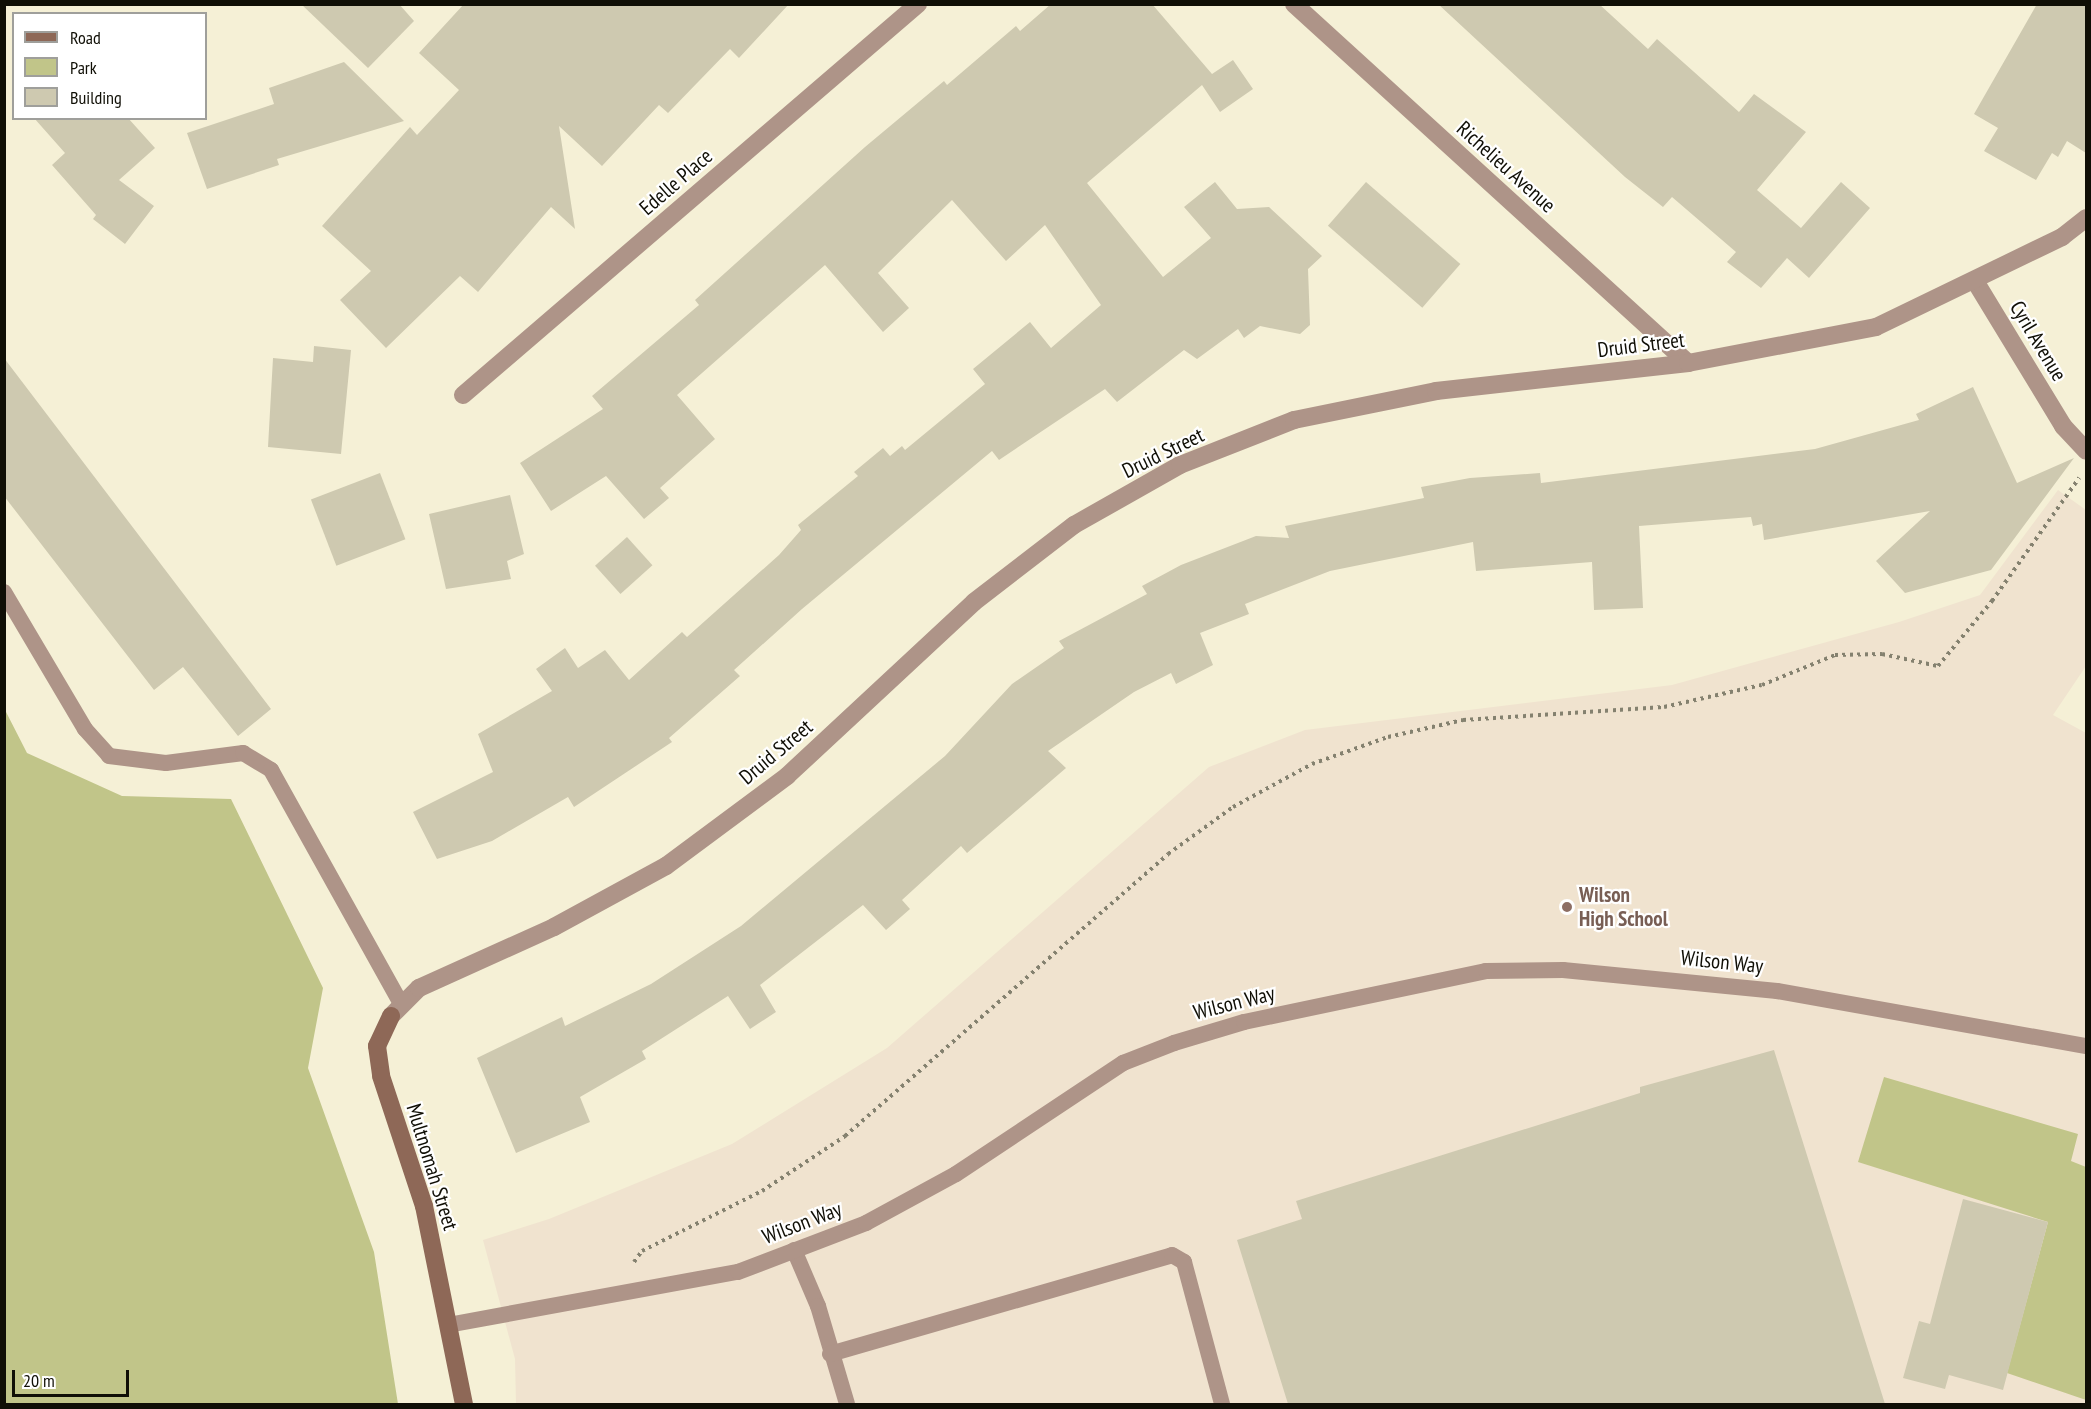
<!DOCTYPE html>
<html>
<head>
<meta charset="utf-8">
<style>
	body { margin:0 }
	#map { position:relative; width:2091px; height:1409px; overflow:hidden; background:#f5f0d6; font-family:"PT Sans Narrow",sans-serif }
	div>[style] { position:absolute }
	.education>* { inset:0; background:#f0e3cf }
	.green>* { inset:0; background:#c1c589 }
	.building>* { inset:0; background:#cec9b0; transform-origin:0 0 }
	.path>* { height:4px; margin-top:-2px; transform-origin:0; background:repeating-linear-gradient(90deg,#84816f 0 3px,transparent 0 7.5px) }
	.lane>* { height:16px; margin:-8px; padding:0 8px; transform-origin:8px; border-radius:8px; background:#ae9488 }
	.street>* { height:18px; margin:-9px; padding:0 9px; transform-origin:9px; border-radius:9px; background:#ae9488 }
	.secondary>* { height:18px; margin:-9px; padding:0 9px; transform-origin:9px; border-radius:9px; background:#8e6857 }
	.dots>* { width:16px; height:16px; translate:-50% -50%; box-sizing:border-box; border:3px solid #fff; border-radius:50% }
	span { translate:-50% -50%; white-space:nowrap; text-align:center; line-height:1.15; -webkit-text-stroke:4.5px #fff; paint-order:stroke }
	.street-label { font-size:21px; color:#100f06 }
	.education-label { font-size:21px; color:#785e54; font-weight:700 }
	.left { translate:0 -50%; text-align:left }
	.frame { position:absolute; inset:0; border:6px solid #100f06; pointer-events:none }
	.legend { position:absolute; left:12px; top:12px; width:195px; height:108px; box-sizing:border-box; background:#fff; border:2px solid #9f9f9b; margin:0; padding:8px 10px; list-style:none; font-size:18px; color:#100f06 }
	.legend li { display:flex; align-items:center; gap:12px; height:30px }
	.legend b { width:30px; border:2px solid #9f9f9b }
	.scale { position:absolute; left:12px; top:1370px; width:117px; height:27px; box-sizing:border-box; border:3px solid #100f06; border-top:0; padding-left:8px; font-size:18px; line-height:21px; white-space:nowrap; color:#100f06; -webkit-text-stroke:4px #fff; paint-order:stroke }
</style>
</head>
<body>
<div id="map">
	<div class="education">
		<i style="clip-path:polygon(2058px 490px,2086px 510px,2086px 666px,2053px 715px,2086px 733px,2086px 1404px,516px 1404px,515px 1359px,483px 1240px,549px 1219px,732px 1144px,887px 1048px,1209px 767px,1305px 730px,1672px 685px,1899px 622px,1980px 595px)"></i>
	</div>
	<div class="green">
		<i style="clip-path:polygon(4px 708px,27px 753px,122px 796px,231px 799px,323px 988px,308px 1068px,374px 1252px,398px 1404px,5px 1404px)"></i>
		<i style="clip-path:polygon(1884px 1077px,2078px 1134px,2071px 1161px,2086px 1167px,2086px 1400px,2007px 1373px,2048px 1222px,1858px 1162px)"></i>
	</div>
	<div class="building">
		<i style="clip-path:polygon(301px 4px,399px 4px,414px 21px,368px 68px)"></i>
		<i style="clip-path:polygon(464px 4px,789px 4px,739px 58px,730px 49px,668px 113px,659px 105px,602px 166px,559px 126px,575px 229px,551px 207px,478px 292px,460px 276px,386px 348px,340px 300px,371px 271px,322px 226px,410px 127px,417px 135px,459px 90px,419px 53px)"></i>
		<i style="clip-path:polygon(1051px 4px,1152px 4px,1212px 74px,1233px 60px,1253px 89px,1220px 112px,1202px 85px,1087px 183px,1163px 277px,1211px 238px,1184px 207px,1215px 182px,1237px 209px,1269px 207px,1322px 256px,1308px 269px,1310px 325px,1300px 334px,1260px 326px,1244px 338px,1238px 329px,1197px 359px,1184px 350px,1117px 402px,1105px 389px,999px 460px,992px 451px,802px 609px,734px 670px,740px 676px,669px 738px,672px 742px,574px 807px,568px 797px,492px 841px,437px 859px,413px 812px,493px 772px,478px 734px,552px 691px,536px 669px,565px 648px,578px 668px,605px 650px,629px 680px,682px 632px,687px 637px,779px 555px,801px 530px,798px 525px,858px 476px,854px 472px,883px 448px,890px 456px,902px 446px,905px 450px,985px 384px,973px 369px,1030px 322px,1051px 348px,1101px 305px,1045px 225px,1006px 261px,952px 200px,878px 273px,909px 308px,883px 332px,825px 265px,677px 395px,715px 439px,660px 488px,669px 498px,644px 519px,606px 476px,551px 511px,520px 463px,603px 409px,592px 396px,699px 305px,695px 300px,865px 147px,944px 81px,947px 85px,1016px 26px,1020px 31px)"></i>
		<i style="clip-path:polygon(1438px 4px,1599px 4px,1648px 49px,1657px 39px,1739px 112px,1754px 94px,1806px 132px,1757px 190px,1801px 228px,1841px 182px,1870px 208px,1809px 278px,1787px 258px,1761px 288px,1727px 262px,1736px 252px,1672px 197px,1663px 207px,1625px 177px)"></i>
		<i style="clip-path:polygon(2037px 4px,2086px 4px,2086px 153px,2067px 141px,2058px 157px,2052px 153px,2036px 180px,1984px 151px,1998px 128px,1974px 114px)"></i>
		<i style="clip-path:polygon(344px 62px,404px 121px,277px 159px,279px 165px,207px 189px,187px 133px,274px 104px,269px 88px)"></i>
		<i style="clip-path:polygon(34px 118px,128px 118px,155px 148px,119px 180px,154px 206px,125px 244px,93px 219px,96px 215px,52px 165px,65px 153px)"></i>
		<i style="left:1366px;top:182px;width:125px;height:58px;rotate:41deg"></i>
		<i style="clip-path:polygon(314px 346px,351px 350px,341px 454px,268px 447px,273px 358px,313px 362px)"></i>
		<i style="clip-path:polygon(4px 358px,271px 709px,238px 736px,183px 667px,154px 690px,4px 496px)"></i>
		<i style="clip-path:polygon(1973px 387px,2017px 483px,2074px 458px,1991px 570px,1905px 593px,1876px 561px,1930px 511px,1764px 540px,1762px 524px,1753px 526px,1751px 517px,1639px 526px,1643px 608px,1594px 610px,1592px 562px,1476px 571px,1473px 542px,1330px 571px,1245px 604px,1249px 614px,1200px 633px,1213px 665px,1176px 684px,1171px 673px,1134px 692px,1048px 751px,1066px 768px,967px 853px,961px 846px,902px 900px,910px 909px,886px 930px,863px 905px,760px 985px,776px 1012px,750px 1029px,728px 996px,642px 1051px,646px 1059px,580px 1097px,590px 1122px,516px 1153px,477px 1058px,562px 1017px,565px 1026px,651px 984px,741px 926px,945px 756px,1012px 684px,1064px 648px,1059px 641px,1147px 594px,1142px 586px,1181px 565px,1256px 536px,1289px 538px,1285px 526px,1424px 498px,1421px 487px,1470px 478px,1540px 473px,1541px 483px,1815px 449px,1919px 420px,1916px 414px)"></i>
		<i style="left:380px;top:473px;width:71px;height:74px;rotate:69deg"></i>
		<i style="clip-path:polygon(510px 495px,524px 554px,507px 561px,511px 579px,446px 589px,429px 514px)"></i>
		<i style="left:627px;top:537px;width:38px;height:43px;rotate:48deg"></i>
		<i style="clip-path:polygon(1774px 1050px,1885px 1404px,1288px 1404px,1237px 1240px,1302px 1219px,1296px 1201px,1640px 1093px,1640px 1087px)"></i>
		<i style="clip-path:polygon(1963px 1199px,2048px 1222px,2003px 1390px,1949px 1375px,1945px 1389px,1903px 1378px,1919px 1321px,1930px 1324px)"></i>
	</div>
	<div class="path">
		<i style="left:634px;top:1262px;width:14px;rotate:-54deg"></i>
		<i style="left:642px;top:1251px;width:134px;rotate:-26.6deg"></i>
		<i style="left:762px;top:1191px;width:100px;rotate:-33.5deg"></i>
		<i style="left:845px;top:1136px;width:429px;rotate:-41.1deg"></i>
		<i style="left:1168px;top:854px;width:80px;rotate:-35.9deg"></i>
		<i style="left:1233px;top:807px;width:90px;rotate:-28.6deg"></i>
		<i style="left:1312px;top:764px;width:81px;rotate:-19.6deg"></i>
		<i style="left:1388px;top:737px;width:77px;rotate:-12.8deg"></i>
		<i style="left:1463px;top:720px;width:201px;rotate:-3.7deg"></i>
		<i style="left:1664px;top:707px;width:100px;rotate:-12.7deg"></i>
		<i style="left:1762px;top:685px;width:79px;rotate:-22.3deg"></i>
		<i style="left:1835px;top:655px;width:47px;rotate:-1.2deg"></i>
		<i style="left:1882px;top:654px;width:57px;rotate:12.1deg"></i>
		<i style="left:1938px;top:666px;width:85px;rotate:-50.3deg"></i>
		<i style="left:1992px;top:601px;width:151px;rotate:-54.7deg"></i>
	</div>
	<div class="lane">
		<i style="left:4px;top:592px;width:159px;rotate:59.4deg"></i>
		<i style="left:85px;top:729px;width:36px;rotate:48deg"></i>
		<i style="left:109px;top:756px;width:57px;rotate:7deg"></i>
		<i style="left:166px;top:763px;width:78px;rotate:-7.4deg"></i>
		<i style="left:243px;top:753px;width:33px;rotate:31deg"></i>
		<i style="left:271px;top:770px;width:269px;rotate:60.9deg"></i>
		<i style="left:794px;top:1250px;width:61px;rotate:66.8deg"></i>
		<i style="left:818px;top:1306px;width:102px;rotate:73.5deg"></i>
		<i style="left:448px;top:1325px;width:295px;rotate:-10.4deg"></i>
		<i style="left:738px;top:1272px;width:137px;rotate:-20.9deg"></i>
		<i style="left:866px;top:1223px;width:102px;rotate:-28.6deg"></i>
		<i style="left:956px;top:1174px;width:201px;rotate:-33.6deg"></i>
		<i style="left:1123px;top:1063px;width:55px;rotate:-21.4deg"></i>
		<i style="left:1174px;top:1043px;width:73px;rotate:-16.7deg"></i>
		<i style="left:1244px;top:1022px;width:247px;rotate:-11.9deg"></i>
		<i style="left:1486px;top:971px;width:77px;rotate:-0.7deg"></i>
		<i style="left:1563px;top:970px;width:215px;rotate:5.6deg"></i>
		<i style="left:1777px;top:991px;width:314px;rotate:10.1deg"></i>
		<i style="left:830px;top:1354px;width:356px;rotate:-16.1deg"></i>
		<i style="left:1172px;top:1255px;width:14px;rotate:30deg"></i>
		<i style="left:1184px;top:1262px;width:147px;rotate:75deg"></i>
	</div>
	<div class="street">
		<i style="left:1294px;top:4px;width:533px;rotate:42.34deg"></i>
		<i style="left:1975px;top:281px;width:170px;rotate:58.7deg"></i>
		<i style="left:2063px;top:426px;width:34px;rotate:47deg"></i>
		<i style="left:463px;top:395px;width:600px;rotate:-40.67deg"></i>
		<i style="left:391px;top:1016px;width:40px;rotate:-45deg"></i>
		<i style="left:419px;top:988px;width:148px;rotate:-24.3deg"></i>
		<i style="left:554px;top:927px;width:128px;rotate:-28.6deg"></i>
		<i style="left:666px;top:866px;width:151px;rotate:-36.6deg"></i>
		<i style="left:787px;top:776px;width:255px;rotate:-42.9deg"></i>
		<i style="left:974px;top:602px;width:126px;rotate:-37.6deg"></i>
		<i style="left:1074px;top:525px;width:122px;rotate:-29.5deg"></i>
		<i style="left:1180px;top:465px;width:123px;rotate:-21.5deg"></i>
		<i style="left:1294px;top:420px;width:145px;rotate:-11.5deg"></i>
		<i style="left:1436px;top:391px;width:254px;rotate:-6.3deg"></i>
		<i style="left:1688px;top:363px;width:191px;rotate:-10.8deg"></i>
		<i style="left:1876px;top:327px;width:207px;rotate:-25.8deg"></i>
		<i style="left:2062px;top:237px;width:31px;rotate:-38deg"></i>
	</div>
	<div class="secondary">
		<i style="left:391px;top:1016px;width:33px;rotate:115deg"></i>
		<i style="left:377px;top:1046px;width:30px;rotate:82deg"></i>
		<i style="left:381px;top:1076px;width:137px;rotate:71.7deg"></i>
		<i style="left:424px;top:1206px;width:202px;rotate:78.6deg"></i>
	</div>
	<div class="dots">
		<i style="left:1567px;top:907px;background:#8d6e63"></i>
	</div>
	<div class="street-label">
		<span style="left:1506px;top:167px;rotate:42deg">Richelieu Avenue</span>
		<span style="left:676px;top:182px;rotate:-41deg">Edelle Place</span>
		<span style="left:2038px;top:341px;rotate:59deg">Cyril Avenue</span>
		<span style="left:1641px;top:345px;rotate:-7deg">Druid Street</span>
		<span style="left:1163px;top:453px;rotate:-26deg">Druid Street</span>
		<span style="left:776px;top:752px;rotate:-40deg">Druid Street</span>
		<span style="left:1722px;top:962px;rotate:6deg">Wilson Way</span>
		<span style="left:1234px;top:1003px;rotate:-14deg">Wilson Way</span>
		<span style="left:432px;top:1167px;rotate:73deg">Multnomah Street</span>
		<span style="left:802px;top:1223px;rotate:-21deg">Wilson Way</span>
	</div>
	<div class="education-label">
		<span class="left" style="left:1579px;top:907px">Wilson<br>High School</span>
	</div>
	<div class="frame"></div>
	<ul class="legend">
	<li><b style="height:8px;background:#8e6857"></b>Road</li>
	<li><b style="height:16px;background:#c1c589"></b>Park</li>
	<li><b style="height:16px;background:#cec9b0"></b>Building</li>
	</ul>
	<div class="scale">20 m</div>
</div>
</body>
</html>
